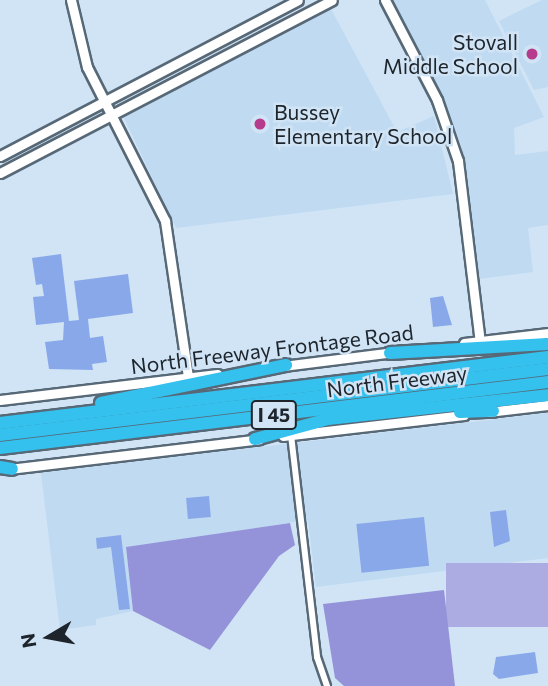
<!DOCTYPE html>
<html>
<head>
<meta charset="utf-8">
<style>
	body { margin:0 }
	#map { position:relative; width:548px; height:686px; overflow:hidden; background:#d0e4f5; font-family:Commissioner,sans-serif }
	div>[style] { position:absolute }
	.built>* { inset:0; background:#c0daf1 }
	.green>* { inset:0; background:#adace2; transform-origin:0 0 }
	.forest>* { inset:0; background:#9493d9 }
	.building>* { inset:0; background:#89a8ea; transform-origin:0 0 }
	.roads { filter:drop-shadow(2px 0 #576877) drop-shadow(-2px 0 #576877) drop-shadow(0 2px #576877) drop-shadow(0 -2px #576877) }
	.street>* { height:6px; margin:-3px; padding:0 3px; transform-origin:3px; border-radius:3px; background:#fff }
	.secondary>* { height:9px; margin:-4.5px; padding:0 4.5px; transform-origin:4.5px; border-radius:4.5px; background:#fff }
	.highway>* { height:12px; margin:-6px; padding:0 6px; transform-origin:6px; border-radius:6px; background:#35c1ee }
	.dots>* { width:19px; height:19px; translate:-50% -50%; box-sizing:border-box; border:4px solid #d0e4f5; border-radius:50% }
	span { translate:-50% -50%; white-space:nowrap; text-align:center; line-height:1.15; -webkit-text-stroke:5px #d0e4f5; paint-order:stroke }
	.shield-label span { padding:2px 5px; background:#d0e4f5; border:2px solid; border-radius:5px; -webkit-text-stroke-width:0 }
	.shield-label { font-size:19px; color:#1d242b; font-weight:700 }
	.poi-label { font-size:21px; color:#1d242b }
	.right { translate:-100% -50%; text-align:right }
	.left { translate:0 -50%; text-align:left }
	.street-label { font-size:21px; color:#1d242b }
	.north { position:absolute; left:14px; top:602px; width:70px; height:70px; -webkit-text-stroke:5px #d0e4f5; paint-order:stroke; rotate:260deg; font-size:19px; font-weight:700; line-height:28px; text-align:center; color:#1d242b }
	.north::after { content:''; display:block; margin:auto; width:24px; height:32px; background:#1d242b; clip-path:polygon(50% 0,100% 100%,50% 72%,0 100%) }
</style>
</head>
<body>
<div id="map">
	<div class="built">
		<i style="clip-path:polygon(390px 0,485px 0,544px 117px,514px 128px,515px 155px,548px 151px,548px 225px,528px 228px,533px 272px,478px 279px,461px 144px)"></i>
		<i style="clip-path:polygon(542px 0,548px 0,548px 87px,534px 90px,499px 21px)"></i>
		<i style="clip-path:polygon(331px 9px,397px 132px,434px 116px,453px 194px,176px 228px,123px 116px)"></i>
		<i style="clip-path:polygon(548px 413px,548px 558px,316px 587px,308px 520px,126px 548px,133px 611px,96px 619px,96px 625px,60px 630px,41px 473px)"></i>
	</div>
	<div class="green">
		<i style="left:548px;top:563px;width:64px;height:102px;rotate:90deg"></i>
	</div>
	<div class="forest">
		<i style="clip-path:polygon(290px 523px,295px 545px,279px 556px,210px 650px,133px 611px,126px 547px)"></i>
		<i style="clip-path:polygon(444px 590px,455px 686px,344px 686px,335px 678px,323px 604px)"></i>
	</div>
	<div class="building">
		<i style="clip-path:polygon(61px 254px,69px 321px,79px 320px,74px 281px,128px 274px,133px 313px,88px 319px,90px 338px,103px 336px,107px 362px,92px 364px,93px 370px,49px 369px,45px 342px,63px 340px,64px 322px,36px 325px,33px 297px,44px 296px,42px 284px,36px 285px,32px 258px)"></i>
		<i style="clip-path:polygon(443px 296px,452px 325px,433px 327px,430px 298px)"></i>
		<i style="left:209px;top:496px;width:21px;height:23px;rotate:85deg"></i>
		<i style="clip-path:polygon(506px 510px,510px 541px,494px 547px,490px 512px)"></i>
		<i style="left:424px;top:517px;width:49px;height:68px;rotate:84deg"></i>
		<i style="clip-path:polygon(121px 535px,130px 609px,119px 610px,111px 547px,97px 549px,96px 538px)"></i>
		<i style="clip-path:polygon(535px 652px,538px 673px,499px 679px,493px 674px,496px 657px)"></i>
	</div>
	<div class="roads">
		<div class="street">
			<i style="left:291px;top:435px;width:224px;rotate:83.3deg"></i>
			<i style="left:317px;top:657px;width:31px;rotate:71deg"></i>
		</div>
		<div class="secondary">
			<i style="left:71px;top:0;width:69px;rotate:76.6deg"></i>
			<i style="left:87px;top:67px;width:173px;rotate:63.1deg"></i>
			<i style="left:165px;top:221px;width:158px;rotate:81.6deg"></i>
			<i style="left:385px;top:0;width:113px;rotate:62.5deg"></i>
			<i style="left:437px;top:100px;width:65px;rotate:71deg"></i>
			<i style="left:458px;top:161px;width:182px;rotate:83.1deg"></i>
			<i style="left:0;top:156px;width:336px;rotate:-27.6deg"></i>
			<i style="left:0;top:173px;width:374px;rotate:-27.5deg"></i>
			<i style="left:464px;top:343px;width:85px;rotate:-6.8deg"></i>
			<i style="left:283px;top:366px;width:112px;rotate:-7.2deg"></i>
			<i style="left:0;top:400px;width:219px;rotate:-6.8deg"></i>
			<i style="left:488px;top:412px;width:60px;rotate:-6.7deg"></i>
			<i style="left:283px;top:436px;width:182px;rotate:-6.6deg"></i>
			<i style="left:9px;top:469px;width:252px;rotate:-6.8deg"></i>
		</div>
		<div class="highway">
			<i style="left:390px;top:353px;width:158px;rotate:-3.3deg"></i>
			<i style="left:101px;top:403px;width:189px;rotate:-11.6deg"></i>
			<i style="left:460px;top:412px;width:33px;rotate:-2deg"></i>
			<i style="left:0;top:423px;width:552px;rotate:-6.87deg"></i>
			<i style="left:0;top:435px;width:552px;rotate:-6.87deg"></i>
			<i style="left:255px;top:439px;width:76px;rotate:-15.3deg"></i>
			<i style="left:328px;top:419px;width:221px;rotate:-6.2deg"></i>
			<i style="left:0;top:448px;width:552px;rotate:-6.87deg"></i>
			<i style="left:0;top:467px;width:12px;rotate:9deg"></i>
		</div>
	</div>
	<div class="dots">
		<i style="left:532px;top:54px;background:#b73b8c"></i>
		<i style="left:260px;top:124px;background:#b73b8c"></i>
	</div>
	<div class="shield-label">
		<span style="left:274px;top:415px">I 45</span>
	</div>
	<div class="poi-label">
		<span class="right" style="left:518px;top:54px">Stovall<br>Middle School</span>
		<span class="left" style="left:274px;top:124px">Bussey<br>Elementary School</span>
	</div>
	<div class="street-label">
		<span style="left:272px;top:349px;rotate:-7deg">North Freeway Frontage Road</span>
		<span style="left:397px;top:381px;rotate:-7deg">North Freeway</span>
	</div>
	<div class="north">N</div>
</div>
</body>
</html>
